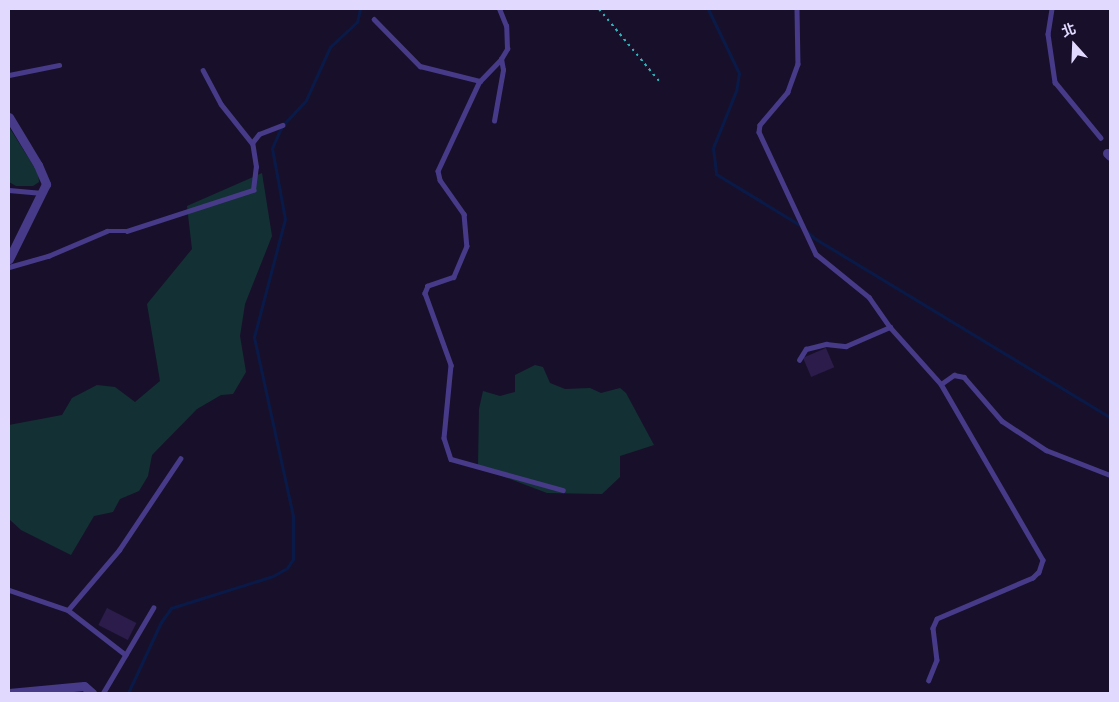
<!DOCTYPE html>
<html>
<head>
<meta charset="utf-8">
<style>
	body { margin:0 }
	#map { position:relative; width:1119px; height:702px; overflow:hidden; background:#18102a; font-family:"Nunito Sans","Noto Sans TC",sans-serif }
	div>[style] { position:absolute }
	.green>* { inset:0; background:#133134 }
	.stream>* { height:3px; margin:-1.5px; padding:0 1.5px; transform-origin:1.5px; border-radius:1.5px; background:#0a1a48 }
	.building>* { inset:0; background:#2b1c4b; transform-origin:0 0 }
	.path>* { height:2px; margin-top:-1px; transform-origin:0; background:repeating-linear-gradient(90deg,#30b4bc 0 2.5px,transparent 0 6.5px) }
	.lane>* { height:4.5px; margin:-2.25px; padding:0 2.25px; transform-origin:2.25px; border-radius:2.25px; background:#473b89 }
	.street>* { height:9px; margin:-4.5px; padding:0 4.5px; transform-origin:4.5px; border-radius:4.5px; background:#473b89 }
	span { translate:-50% -50%; white-space:nowrap; text-align:center; line-height:1.15; -webkit-text-stroke:4px #18102a; paint-order:stroke }
	.frame { position:absolute; inset:0; border:10px solid #e2d9ff; pointer-events:none }
	.north { position:absolute; left:1049px; top:20px; width:50px; height:50px; -webkit-text-stroke:4px #18102a; paint-order:stroke; rotate:340deg; font-size:14px; font-weight:700; line-height:20px; text-align:center; color:#e2d9ff }
	.north::after { content:''; display:block; margin:auto; width:18px; height:22px; background:#e2d9ff; clip-path:polygon(50% 0,100% 100%,50% 72%,0 100%) }
</style>
</head>
<body>
<div id="map">
	<div class="green">
		<i style="clip-path:polygon(9px 127px,38px 173px,39px 182px,33px 186px,16px 186px,9px 182px)"></i>
		<i style="clip-path:polygon(262px 173px,272px 236px,245px 304px,240px 336px,246px 372px,233px 394px,221px 395px,197px 409px,152px 455px,148px 476px,139px 491px,120px 499px,113px 512px,94px 516px,71px 555px,21px 530px,9px 519px,9px 425px,62px 415px,72px 398px,97px 385px,115px 387px,135px 402px,160px 381px,147px 304px,192px 249px,187px 206px)"></i>
		<i style="clip-path:polygon(535px 365px,543px 367px,550px 383px,565px 389px,590px 388px,601px 393px,620px 388px,626px 393px,654px 445px,620px 456px,620px 477px,602px 494px,547px 493px,478px 467px,479px 409px,483px 391px,500px 396px,515px 392px,515px 375px)"></i>
	</div>
	<div class="stream">
		<i style="left:708px;top:9px;width:71px;rotate:64.2deg"></i>
		<i style="left:739px;top:73px;width:18px;rotate:99deg"></i>
		<i style="left:736px;top:91px;width:61px;rotate:112deg"></i>
		<i style="left:713px;top:148px;width:26px;rotate:83deg"></i>
		<i style="left:716px;top:174px;width:98px;rotate:31.3deg"></i>
		<i style="left:800px;top:225px;width:19px;rotate:43deg"></i>
		<i style="left:814px;top:238px;width:346px;rotate:31.2deg"></i>
		<i style="left:128px;top:693px;width:78px;rotate:-65.1deg"></i>
		<i style="left:161px;top:622px;width:17px;rotate:-54deg"></i>
		<i style="left:171px;top:608px;width:107px;rotate:-17.4deg"></i>
		<i style="left:273px;top:576px;width:16px;rotate:-30deg"></i>
		<i style="left:287px;top:568px;width:11px;rotate:-56deg"></i>
		<i style="left:293px;top:559px;width:43px;rotate:-90deg"></i>
		<i style="left:293px;top:516px;width:183px;rotate:-102.3deg"></i>
		<i style="left:254px;top:337px;width:122px;rotate:-75.3deg"></i>
		<i style="left:285px;top:219px;width:72px;rotate:-100.4deg"></i>
		<i style="left:272px;top:148px;width:24px;rotate:-66deg"></i>
		<i style="left:282px;top:126px;width:35px;rotate:-47deg"></i>
		<i style="left:306px;top:100px;width:58px;rotate:-65.6deg"></i>
		<i style="left:330px;top:47px;width:37px;rotate:-43deg"></i>
		<i style="left:357px;top:22px;width:13px;rotate:-77deg"></i>
	</div>
	<div class="building">
		<i style="left:826px;top:348px;width:21px;height:25px;rotate:67deg"></i>
		<i style="left:107px;top:608px;width:33px;height:19px;rotate:27deg"></i>
	</div>
	<div class="path">
		<i style="left:599px;top:9px;width:94px;rotate:50.2deg"></i>
	</div>
	<div class="lane">
		<i style="left:797px;top:9px;width:55px;rotate:89deg"></i>
		<i style="left:798px;top:64px;width:30px;rotate:110deg"></i>
		<i style="left:788px;top:92px;width:43px;rotate:130.3deg"></i>
		<i style="left:760px;top:125px;width:7px;rotate:98deg"></i>
		<i style="left:759px;top:132px;width:135px;rotate:65deg"></i>
		<i style="left:816px;top:254px;width:68px;rotate:39.1deg"></i>
		<i style="left:869px;top:297px;width:37px;rotate:55deg"></i>
		<i style="left:890px;top:327px;width:76px;rotate:48.2deg"></i>
		<i style="left:941px;top:384px;width:203px;rotate:59.9deg"></i>
		<i style="left:1043px;top:560px;width:13px;rotate:108deg"></i>
		<i style="left:1039px;top:572px;width:8px;rotate:135deg"></i>
		<i style="left:1033px;top:578px;width:104px;rotate:156.9deg"></i>
		<i style="left:937px;top:619px;width:10px;rotate:114deg"></i>
		<i style="left:933px;top:628px;width:32px;rotate:83deg"></i>
		<i style="left:937px;top:660px;width:22px;rotate:112deg"></i>
		<i style="left:1052px;top:9px;width:25px;rotate:99deg"></i>
		<i style="left:1048px;top:34px;width:49px;rotate:81.7deg"></i>
		<i style="left:1055px;top:82px;width:72px;rotate:50.6deg"></i>
		<i style="left:374px;top:19px;width:66px;rotate:45.6deg"></i>
		<i style="left:420px;top:66px;width:62px;rotate:14deg"></i>
		<i style="left:480px;top:81px;width:30px;rotate:-46deg"></i>
		<i style="left:203px;top:70px;width:38px;rotate:62deg"></i>
		<i style="left:221px;top:104px;width:50px;rotate:51.5deg"></i>
		<i style="left:252px;top:143px;width:11px;rotate:-52deg"></i>
		<i style="left:259px;top:134px;width:25px;rotate:-21deg"></i>
		<i style="left:9px;top:75px;width:51px;rotate:-11.3deg"></i>
		<i style="left:480px;top:81px;width:99px;rotate:115deg"></i>
		<i style="left:438px;top:171px;width:9px;rotate:77deg"></i>
		<i style="left:440px;top:180px;width:42px;rotate:54.8deg"></i>
		<i style="left:464px;top:214px;width:32px;rotate:85deg"></i>
		<i style="left:467px;top:246px;width:34px;rotate:113deg"></i>
		<i style="left:454px;top:277px;width:28px;rotate:161deg"></i>
		<i style="left:428px;top:286px;width:8px;rotate:113deg"></i>
		<i style="left:425px;top:293px;width:77px;rotate:70.1deg"></i>
		<i style="left:451px;top:365px;width:73px;rotate:95.5deg"></i>
		<i style="left:444px;top:438px;width:22px;rotate:72deg"></i>
		<i style="left:451px;top:459px;width:116px;rotate:15.5deg"></i>
		<i style="left:494px;top:121px;width:52px;rotate:-80deg"></i>
		<i style="left:503px;top:70px;width:11px;rotate:-100deg"></i>
		<i style="left:501px;top:59px;width:12px;rotate:-59deg"></i>
		<i style="left:507px;top:49px;width:23px;rotate:-92deg"></i>
		<i style="left:506px;top:26px;width:18px;rotate:-112deg"></i>
		<i style="left:9px;top:190px;width:33px;rotate:5deg"></i>
		<i style="left:9px;top:267px;width:41px;rotate:-15.8deg"></i>
		<i style="left:48px;top:256px;width:64px;rotate:-23deg"></i>
		<i style="left:107px;top:231px;width:20px"></i>
		<i style="left:127px;top:231px;width:133px;rotate:-18deg"></i>
		<i style="left:253px;top:190px;width:23px;rotate:-83deg"></i>
		<i style="left:256px;top:167px;width:24px;rotate:-99deg"></i>
		<i style="left:799px;top:360px;width:13px;rotate:-58deg"></i>
		<i style="left:806px;top:349px;width:21px;rotate:-14deg"></i>
		<i style="left:826px;top:344px;width:20px;rotate:6deg"></i>
		<i style="left:846px;top:346px;width:48px;rotate:-23.4deg"></i>
		<i style="left:941px;top:384px;width:16px;rotate:-35deg"></i>
		<i style="left:954px;top:375px;width:10px;rotate:11deg"></i>
		<i style="left:964px;top:377px;width:58px;rotate:49.2deg"></i>
		<i style="left:1002px;top:421px;width:53px;rotate:33.4deg"></i>
		<i style="left:1046px;top:450px;width:69px;rotate:21.3deg"></i>
		<i style="left:9px;top:590px;width:62px;rotate:18.7deg"></i>
		<i style="left:68px;top:610px;width:73px;rotate:37.8deg"></i>
		<i style="left:68px;top:610px;width:79px;rotate:-49.6deg"></i>
		<i style="left:119px;top:550px;width:110px;rotate:-56.2deg"></i>
		<i style="left:103px;top:693px;width:99px;rotate:-59.5deg"></i>
	</div>
	<div class="street">
		<i style="left:9px;top:117px;width:56px;rotate:58.9deg"></i>
		<i style="left:38px;top:165px;width:21px;rotate:67deg"></i>
		<i style="left:46px;top:184px;width:84px;rotate:116.3deg"></i>
		<i style="left:1107px;top:153px;width:4px;rotate:45deg"></i>
		<i style="left:9px;top:693px;width:75px;rotate:-5.3deg"></i>
		<i style="left:84px;top:686px;width:11px;rotate:41deg"></i>
	</div>
	<div class="frame"></div>
	<div class="north">北</div>
</div>
</body>
</html>
